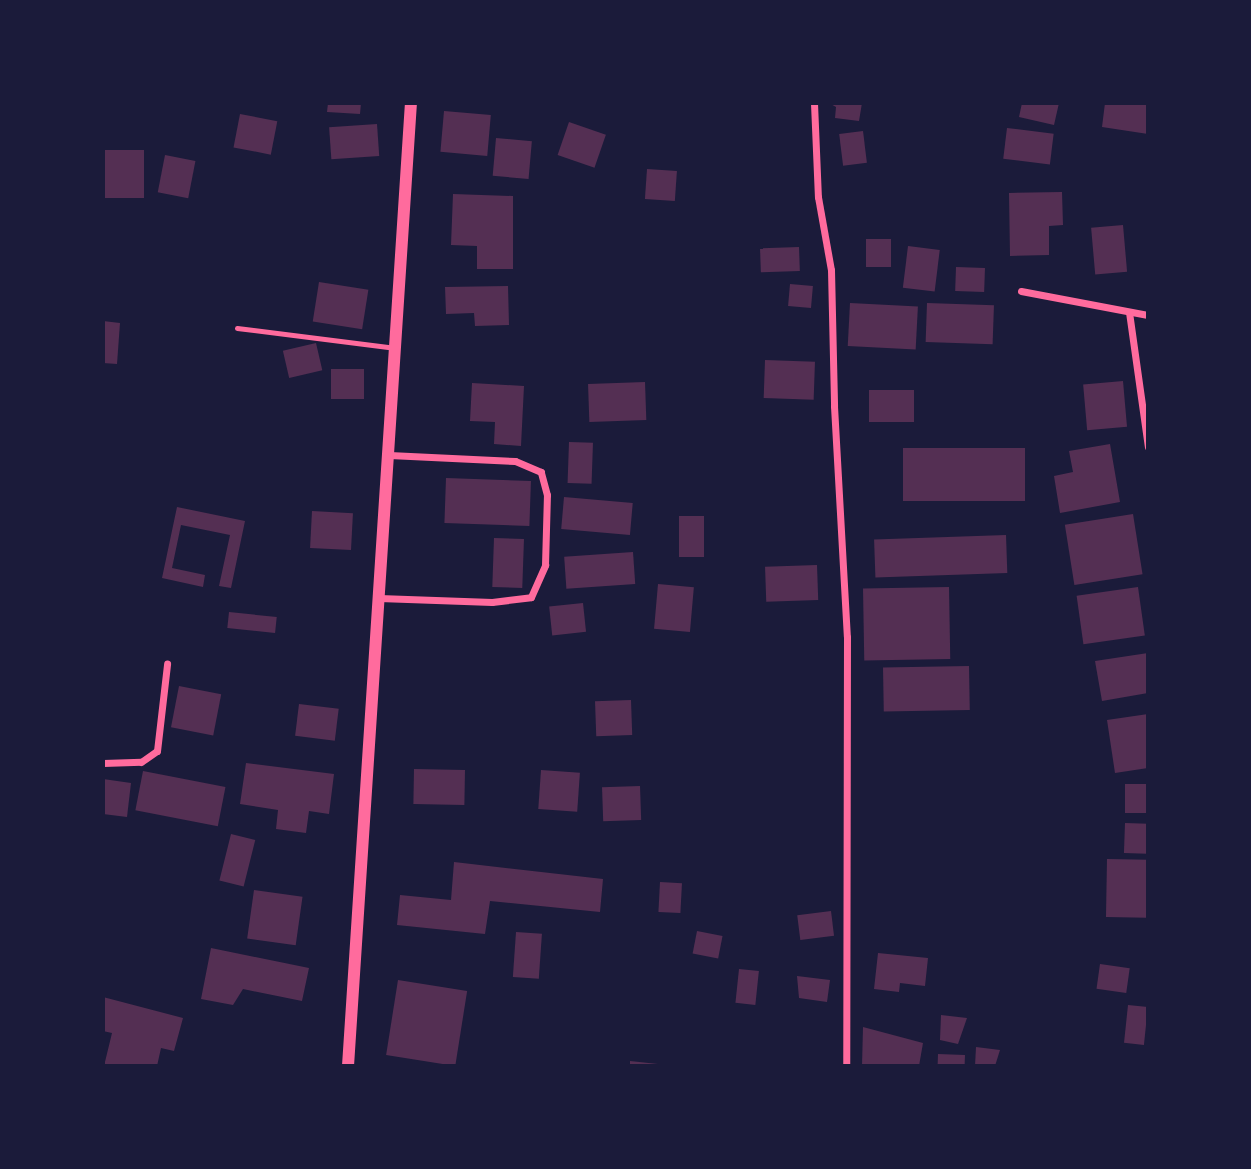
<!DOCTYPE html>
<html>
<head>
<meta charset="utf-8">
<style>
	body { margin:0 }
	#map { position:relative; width:1251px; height:1169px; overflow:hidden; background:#1b1b3a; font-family:Ubuntu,sans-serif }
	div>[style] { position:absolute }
	.building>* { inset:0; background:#542f53; transform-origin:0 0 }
	.service>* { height:5px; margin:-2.5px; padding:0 2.5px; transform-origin:2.5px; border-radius:2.5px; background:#ff6b9d }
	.minor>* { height:7px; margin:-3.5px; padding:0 3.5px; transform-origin:3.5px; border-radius:3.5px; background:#ff6b9d }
	.tertiary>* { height:12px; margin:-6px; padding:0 6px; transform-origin:6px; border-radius:6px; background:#ff6b9d }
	span { translate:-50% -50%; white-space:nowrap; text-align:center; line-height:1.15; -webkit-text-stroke:7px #1b1b3a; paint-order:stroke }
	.frame { position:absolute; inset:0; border:105px solid #1b1b3a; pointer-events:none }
</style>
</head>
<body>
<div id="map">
	<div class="building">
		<i style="clip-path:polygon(328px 103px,361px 103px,360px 114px,327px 112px)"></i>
		<i style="clip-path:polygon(829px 103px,862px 103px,859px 121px,835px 118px,836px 107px)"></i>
		<i style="clip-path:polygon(1022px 103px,1059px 103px,1054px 125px,1019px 117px)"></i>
		<i style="clip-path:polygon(1105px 103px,1148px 103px,1148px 134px,1102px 127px)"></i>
		<i style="left:444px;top:111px;width:47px;height:41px;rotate:5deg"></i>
		<i style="left:240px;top:114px;width:38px;height:34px;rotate:11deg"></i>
		<i style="left:569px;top:122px;width:39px;height:35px;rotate:19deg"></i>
		<i style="left:377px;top:124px;width:32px;height:48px;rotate:86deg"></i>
		<i style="left:1007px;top:128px;width:47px;height:31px;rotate:7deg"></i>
		<i style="left:863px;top:131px;width:32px;height:24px;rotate:83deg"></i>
		<i style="left:496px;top:138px;width:36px;height:38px;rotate:5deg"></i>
		<i style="left:103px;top:150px;width:41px;height:48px"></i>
		<i style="left:165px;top:155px;width:31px;height:38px;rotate:11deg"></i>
		<i style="left:647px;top:169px;width:30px;height:30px;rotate:4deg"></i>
		<i style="clip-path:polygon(1062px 192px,1063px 225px,1049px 226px,1049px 255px,1010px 256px,1009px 193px)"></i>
		<i style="clip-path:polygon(453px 194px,513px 196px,513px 269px,477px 269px,477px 246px,451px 245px)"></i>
		<i style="left:1123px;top:225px;width:47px;height:32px;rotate:85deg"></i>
		<i style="left:866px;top:239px;width:25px;height:28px"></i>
		<i style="left:908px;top:246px;width:32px;height:42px;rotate:7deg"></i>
		<i style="left:799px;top:247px;width:24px;height:39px;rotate:88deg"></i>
		<i style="left:956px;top:267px;width:29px;height:24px;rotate:2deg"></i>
		<i style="left:319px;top:282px;width:50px;height:40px;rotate:9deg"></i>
		<i style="left:790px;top:284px;width:23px;height:22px;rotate:5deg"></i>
		<i style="clip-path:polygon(508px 286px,509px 325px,475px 326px,474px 313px,446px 314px,445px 287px)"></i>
		<i style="left:850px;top:303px;width:68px;height:43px;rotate:3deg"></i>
		<i style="left:927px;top:303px;width:67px;height:39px;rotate:2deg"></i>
		<i style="clip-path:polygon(103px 321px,120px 323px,117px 364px,103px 363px)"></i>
		<i style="left:316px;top:343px;width:28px;height:34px;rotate:77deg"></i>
		<i style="left:765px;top:360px;width:50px;height:38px;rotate:2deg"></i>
		<i style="left:331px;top:369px;width:33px;height:30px"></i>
		<i style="left:1123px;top:381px;width:46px;height:40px;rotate:85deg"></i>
		<i style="left:645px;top:382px;width:38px;height:57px;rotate:88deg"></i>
		<i style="clip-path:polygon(472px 383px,524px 386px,521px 446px,494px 444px,495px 422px,470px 421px)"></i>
		<i style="left:869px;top:390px;width:45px;height:32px"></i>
		<i style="left:569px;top:442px;width:24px;height:41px;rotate:2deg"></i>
		<i style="clip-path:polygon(1110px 444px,1120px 502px,1060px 513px,1054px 476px,1073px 472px,1069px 451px)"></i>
		<i style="left:903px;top:448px;width:122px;height:53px"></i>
		<i style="left:446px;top:478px;width:85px;height:45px;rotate:2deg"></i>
		<i style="left:564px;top:497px;width:69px;height:32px;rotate:5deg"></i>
		<i style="clip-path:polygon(177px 507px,245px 521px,231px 588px,219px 586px,230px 535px,181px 525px,172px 568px,205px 575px,203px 587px,162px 578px)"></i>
		<i style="left:312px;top:511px;width:41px;height:37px;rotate:3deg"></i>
		<i style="left:1133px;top:514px;width:61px;height:69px;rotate:81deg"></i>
		<i style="left:679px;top:516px;width:25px;height:41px"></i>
		<i style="left:1006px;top:535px;width:38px;height:132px;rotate:88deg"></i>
		<i style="left:494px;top:538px;width:30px;height:49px;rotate:2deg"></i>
		<i style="left:633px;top:552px;width:32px;height:69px;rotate:86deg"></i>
		<i style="left:817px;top:565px;width:35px;height:52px;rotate:88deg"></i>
		<i style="left:658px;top:584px;width:36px;height:45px;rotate:5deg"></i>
		<i style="left:949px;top:587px;width:72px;height:86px;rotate:89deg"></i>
		<i style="left:1138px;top:587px;width:49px;height:62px;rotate:82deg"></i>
		<i style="left:583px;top:603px;width:29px;height:34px;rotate:84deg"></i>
		<i style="left:229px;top:612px;width:48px;height:16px;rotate:6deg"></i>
		<i style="clip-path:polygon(1148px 653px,1148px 693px,1102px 701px,1095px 661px)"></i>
		<i style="left:969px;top:666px;width:44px;height:86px;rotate:89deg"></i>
		<i style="left:179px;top:686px;width:43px;height:42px;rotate:11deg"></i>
		<i style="left:631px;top:700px;width:35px;height:36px;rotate:88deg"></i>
		<i style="left:299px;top:704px;width:40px;height:32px;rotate:7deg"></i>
		<i style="clip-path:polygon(1148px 714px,1148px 768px,1115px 773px,1107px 720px)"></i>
		<i style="clip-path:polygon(246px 763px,334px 774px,329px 814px,309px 811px,306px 833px,276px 829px,278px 810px,240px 804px)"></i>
		<i style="left:414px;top:769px;width:51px;height:35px;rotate:1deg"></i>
		<i style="left:541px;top:770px;width:39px;height:39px;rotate:4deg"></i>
		<i style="left:143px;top:771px;width:84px;height:40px;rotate:11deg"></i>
		<i style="clip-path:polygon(103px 779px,131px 783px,127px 817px,103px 814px)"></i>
		<i style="left:1148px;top:784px;width:29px;height:23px;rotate:90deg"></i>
		<i style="left:640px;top:786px;width:34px;height:38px;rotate:88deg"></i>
		<i style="left:1125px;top:823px;width:23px;height:30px;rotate:2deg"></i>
		<i style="left:231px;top:834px;width:25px;height:48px;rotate:14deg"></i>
		<i style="left:1107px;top:859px;width:41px;height:58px;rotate:1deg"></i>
		<i style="clip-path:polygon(454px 862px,603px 879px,600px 912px,490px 901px,485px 934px,397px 925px,400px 895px,451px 900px)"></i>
		<i style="left:660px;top:882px;width:22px;height:30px;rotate:3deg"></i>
		<i style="left:254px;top:890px;width:49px;height:49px;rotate:8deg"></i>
		<i style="left:831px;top:911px;width:25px;height:34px;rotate:83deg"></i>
		<i style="left:697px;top:931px;width:26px;height:23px;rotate:11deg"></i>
		<i style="left:516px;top:932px;width:26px;height:45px;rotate:4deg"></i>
		<i style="clip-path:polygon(211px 948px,309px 968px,302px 1001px,243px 989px,233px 1005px,201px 999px)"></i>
		<i style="clip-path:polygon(878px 953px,928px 958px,925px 986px,900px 983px,899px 992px,874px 989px)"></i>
		<i style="left:1100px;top:964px;width:30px;height:25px;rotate:8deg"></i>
		<i style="left:739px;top:969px;width:20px;height:34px;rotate:6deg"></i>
		<i style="clip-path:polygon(797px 976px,830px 980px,827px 1002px,799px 998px)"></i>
		<i style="left:398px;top:980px;width:70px;height:76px;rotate:9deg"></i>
		<i style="clip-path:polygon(103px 997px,183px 1018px,174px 1051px,161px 1048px,157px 1066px,104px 1066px,112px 1033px,103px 1031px)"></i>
		<i style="left:1128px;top:1005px;width:20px;height:38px;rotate:6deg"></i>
		<i style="clip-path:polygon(941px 1015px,967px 1018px,958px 1044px,940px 1040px)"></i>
		<i style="clip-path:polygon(863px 1027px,923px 1043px,919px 1066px,862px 1066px)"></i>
		<i style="clip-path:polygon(976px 1047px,1000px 1050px,995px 1066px,975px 1066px)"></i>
		<i style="left:938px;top:1054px;width:27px;height:12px;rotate:2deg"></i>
		<i style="clip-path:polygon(630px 1061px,658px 1064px,658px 1066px,630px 1066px)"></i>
	</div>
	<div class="service">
		<i style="left:237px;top:328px;width:160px;rotate:7.2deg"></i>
	</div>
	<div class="minor">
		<i style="left:814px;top:103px;width:94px;rotate:87.6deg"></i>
		<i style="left:818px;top:197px;width:74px;rotate:79.9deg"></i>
		<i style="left:831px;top:270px;width:136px;rotate:88.7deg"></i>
		<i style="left:834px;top:406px;width:231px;rotate:86.8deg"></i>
		<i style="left:847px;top:637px;width:429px;rotate:90.1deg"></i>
		<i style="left:1021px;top:291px;width:129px;rotate:10.7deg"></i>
		<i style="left:1129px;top:312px;width:136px;rotate:82deg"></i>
		<i style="left:379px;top:598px;width:113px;rotate:2deg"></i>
		<i style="left:492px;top:602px;width:39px;rotate:-7deg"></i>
		<i style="left:531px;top:597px;width:35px;rotate:-66deg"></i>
		<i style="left:545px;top:565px;width:70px;rotate:-88.4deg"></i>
		<i style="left:547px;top:495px;width:24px;rotate:-105deg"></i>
		<i style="left:541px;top:472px;width:28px;rotate:-157deg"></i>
		<i style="left:515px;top:461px;width:126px;rotate:-177.3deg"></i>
		<i style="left:103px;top:763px;width:38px;rotate:-2deg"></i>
		<i style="left:141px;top:762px;width:19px;rotate:-35deg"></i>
		<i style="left:157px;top:751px;width:88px;rotate:-83.4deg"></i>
	</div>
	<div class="tertiary">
		<i style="left:348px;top:1066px;width:965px;rotate:-86.26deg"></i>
	</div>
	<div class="frame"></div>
</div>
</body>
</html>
